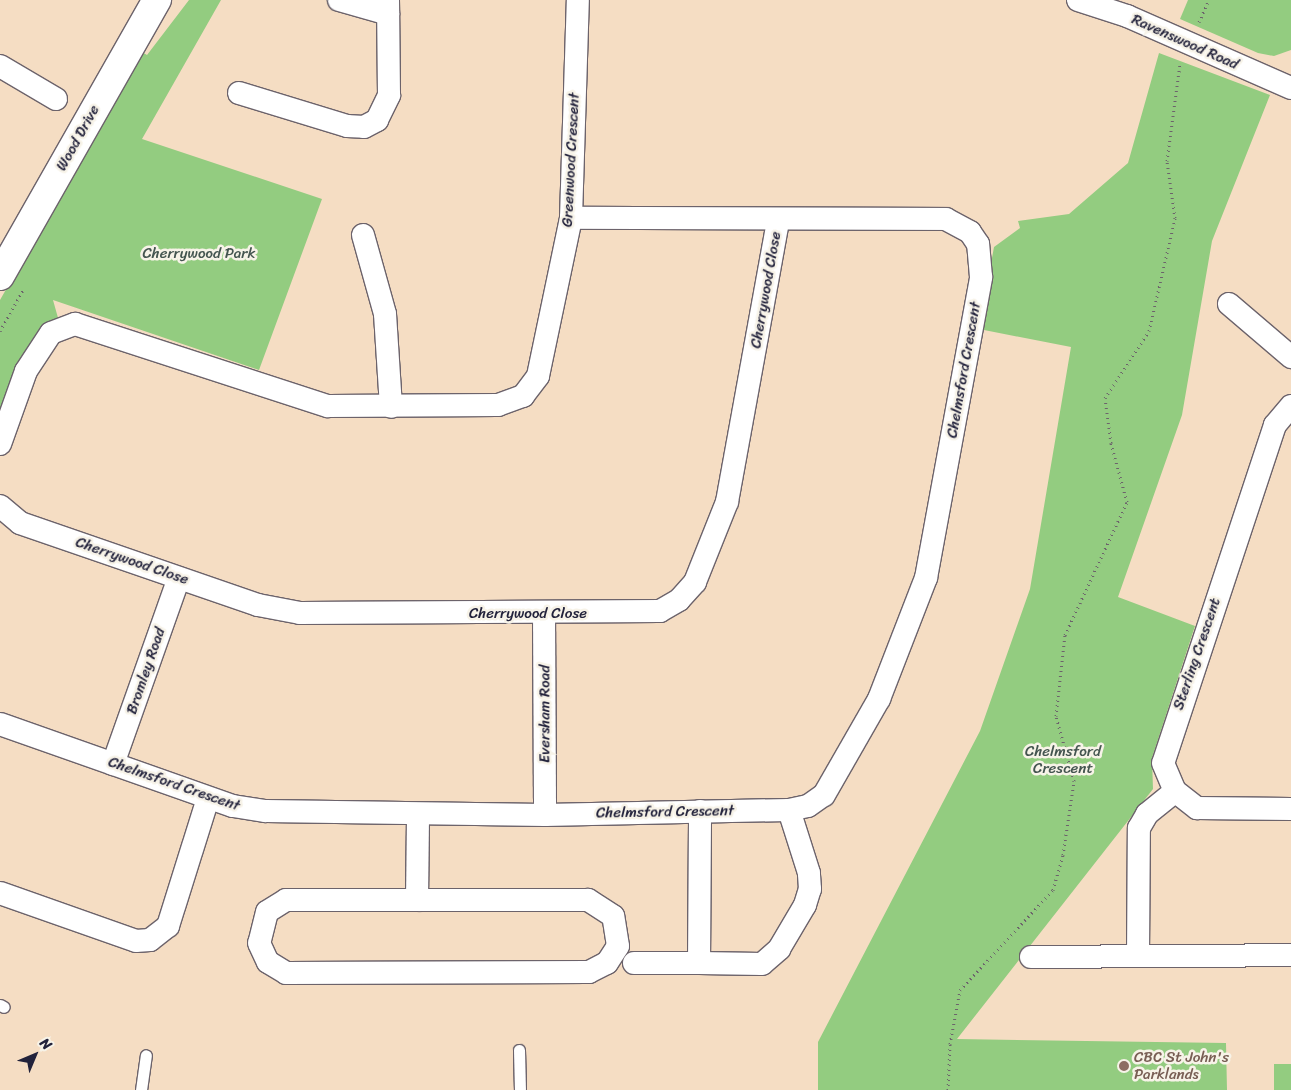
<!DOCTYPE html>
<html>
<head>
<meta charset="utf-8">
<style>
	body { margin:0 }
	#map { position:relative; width:1291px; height:1090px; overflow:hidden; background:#f5ddc3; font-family:Sriracha,sans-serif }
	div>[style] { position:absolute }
	.green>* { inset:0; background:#93cc80; transform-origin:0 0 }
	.path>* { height:3px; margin-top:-1.5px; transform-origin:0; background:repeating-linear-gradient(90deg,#6c636b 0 1px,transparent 0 5px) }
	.roads { filter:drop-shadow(1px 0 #6c636b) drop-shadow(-1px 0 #6c636b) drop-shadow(0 1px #6c636b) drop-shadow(0 -1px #6c636b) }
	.service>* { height:11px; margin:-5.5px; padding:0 5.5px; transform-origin:5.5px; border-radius:5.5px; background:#fff }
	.minor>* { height:22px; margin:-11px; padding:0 11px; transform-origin:11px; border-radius:11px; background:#fff }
	.tertiary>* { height:28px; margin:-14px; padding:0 14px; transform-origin:14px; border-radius:14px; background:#fff }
	.dots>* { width:14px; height:14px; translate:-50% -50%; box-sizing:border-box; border:2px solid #f7f3e8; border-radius:50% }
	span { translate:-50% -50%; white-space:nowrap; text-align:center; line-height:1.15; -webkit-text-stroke:5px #f7f3e8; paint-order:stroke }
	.street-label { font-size:15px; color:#22223b }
	.park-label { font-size:15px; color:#445550 }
	.education-label { font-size:15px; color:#785e54 }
	.left { translate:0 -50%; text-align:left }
	.north { position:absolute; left:10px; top:1030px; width:50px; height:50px; -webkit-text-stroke:4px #f7f3e8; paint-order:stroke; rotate:45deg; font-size:14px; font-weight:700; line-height:20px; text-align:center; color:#22223b }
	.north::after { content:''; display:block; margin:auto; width:18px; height:22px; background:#22223b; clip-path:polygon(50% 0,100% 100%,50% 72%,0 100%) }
</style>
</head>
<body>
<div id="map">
	<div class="green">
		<i style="clip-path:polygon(189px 0,221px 0,142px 139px,322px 199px,259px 370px,53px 300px,60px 325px,0 438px,0 300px,142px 52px,147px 55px)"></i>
		<i style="clip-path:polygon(1188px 0,1291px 0,1291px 50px,1274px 56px,1258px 53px,1180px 19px)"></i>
		<i style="clip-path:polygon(1159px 53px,1270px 95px,1212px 241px,1182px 415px,1118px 597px,1195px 626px,1152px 758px,1153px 789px,957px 1039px,1226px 1043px,1227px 1090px,818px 1090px,818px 1042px,980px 731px,1030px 589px,1071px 347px,979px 329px,994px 247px,1020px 228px,1018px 221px,1069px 214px,1128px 163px)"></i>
		<i style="left:1274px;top:1064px;width:17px;height:26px"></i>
	</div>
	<div class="path">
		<i style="left:1199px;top:22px;width:24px;rotate:-66deg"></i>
		<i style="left:0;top:331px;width:47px;rotate:-60.7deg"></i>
		<i style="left:948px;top:1090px;width:46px;rotate:-87.5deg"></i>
		<i style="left:950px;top:1044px;width:55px;rotate:-79.5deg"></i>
		<i style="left:960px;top:990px;width:137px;rotate:-47.1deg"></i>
		<i style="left:1053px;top:890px;width:36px;rotate:-74deg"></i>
		<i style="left:1063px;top:855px;width:75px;rotate:-81.5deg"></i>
		<i style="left:1074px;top:781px;width:67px;rotate:-105.5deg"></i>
		<i style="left:1056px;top:716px;width:81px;rotate:-83.7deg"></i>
		<i style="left:1065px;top:635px;width:147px;rotate:-65deg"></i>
		<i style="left:1127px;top:502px;width:61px;rotate:-105.2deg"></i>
		<i style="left:1111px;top:443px;width:45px;rotate:-97.6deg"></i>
		<i style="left:1105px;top:398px;width:80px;rotate:-56.7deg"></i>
		<i style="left:1149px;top:331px;width:116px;rotate:-77deg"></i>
		<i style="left:1175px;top:218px;width:58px;rotate:-98deg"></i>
		<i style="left:1167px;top:161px;width:98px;rotate:-82.4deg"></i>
	</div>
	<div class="roads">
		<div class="service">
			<i style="left:0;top:1005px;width:4px;rotate:27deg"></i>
			<i style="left:519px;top:1050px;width:40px;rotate:88.6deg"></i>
			<i style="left:141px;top:1090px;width:35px;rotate:-82deg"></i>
		</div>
		<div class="minor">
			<i style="left:339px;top:0;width:51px;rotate:15.9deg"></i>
			<i style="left:1078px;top:0;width:52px;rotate:18.1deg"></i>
			<i style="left:1127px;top:16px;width:179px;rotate:23.7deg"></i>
			<i style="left:0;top:66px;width:65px;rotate:30.5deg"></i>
			<i style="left:239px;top:93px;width:113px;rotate:17deg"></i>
			<i style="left:347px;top:126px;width:17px;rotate:3deg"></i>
			<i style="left:364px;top:127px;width:15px;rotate:-28deg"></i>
			<i style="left:377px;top:120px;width:28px;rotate:-64deg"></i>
			<i style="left:389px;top:95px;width:95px;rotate:-90.6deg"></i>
			<i style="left:363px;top:235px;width:82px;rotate:74.4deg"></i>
			<i style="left:385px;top:314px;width:93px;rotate:86.3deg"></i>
			<i style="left:1229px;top:304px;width:82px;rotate:40.5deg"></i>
			<i style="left:1291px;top:406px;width:25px;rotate:130deg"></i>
			<i style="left:1275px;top:425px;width:356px;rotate:108.3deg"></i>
			<i style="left:1163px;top:763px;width:30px;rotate:67deg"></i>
			<i style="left:1175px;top:791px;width:28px;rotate:38deg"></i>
			<i style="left:1197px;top:808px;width:94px;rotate:0.6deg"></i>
			<i style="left:0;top:444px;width:77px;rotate:-70.4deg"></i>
			<i style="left:26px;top:371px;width:45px;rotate:-56.7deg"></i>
			<i style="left:51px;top:333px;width:26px;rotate:-21deg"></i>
			<i style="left:75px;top:324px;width:266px;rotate:18deg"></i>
			<i style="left:328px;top:406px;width:170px;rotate:-0.3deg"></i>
			<i style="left:498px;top:405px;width:27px;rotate:-20deg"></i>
			<i style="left:523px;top:396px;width:25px;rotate:-53deg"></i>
			<i style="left:538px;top:376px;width:161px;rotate:-78.2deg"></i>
			<i style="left:571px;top:218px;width:218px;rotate:-88.2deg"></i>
			<i style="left:0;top:506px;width:26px;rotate:40deg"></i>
			<i style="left:20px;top:523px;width:252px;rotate:19deg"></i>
			<i style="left:258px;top:605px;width:43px;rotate:10.8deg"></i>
			<i style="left:300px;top:613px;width:360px;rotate:-0.3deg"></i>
			<i style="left:660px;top:611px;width:22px;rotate:-30deg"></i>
			<i style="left:679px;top:600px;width:24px;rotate:-48deg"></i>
			<i style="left:695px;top:582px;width:86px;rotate:-68.2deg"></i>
			<i style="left:727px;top:502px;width:286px;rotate:-79.7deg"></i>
			<i style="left:544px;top:613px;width:202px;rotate:89.7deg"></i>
			<i style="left:0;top:724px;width:247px;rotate:19.4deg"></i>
			<i style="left:233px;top:806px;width:33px;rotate:9deg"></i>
			<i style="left:266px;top:811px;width:279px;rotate:0.8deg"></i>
			<i style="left:545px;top:815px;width:244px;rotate:-1.2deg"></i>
			<i style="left:789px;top:810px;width:19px;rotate:-12deg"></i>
			<i style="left:808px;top:806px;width:19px;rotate:-35deg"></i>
			<i style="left:824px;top:795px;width:111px;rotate:-60.2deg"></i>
			<i style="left:879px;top:699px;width:130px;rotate:-68.8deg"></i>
			<i style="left:926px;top:578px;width:306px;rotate:-79.6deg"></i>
			<i style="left:981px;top:277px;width:33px;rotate:-95deg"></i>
			<i style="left:978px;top:244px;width:14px;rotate:-124deg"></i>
			<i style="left:970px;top:232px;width:27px;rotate:-152deg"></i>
			<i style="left:946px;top:219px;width:375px;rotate:-179.8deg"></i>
			<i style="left:113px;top:764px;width:197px;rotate:-70.5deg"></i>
			<i style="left:0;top:893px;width:144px;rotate:19.4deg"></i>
			<i style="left:136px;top:941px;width:14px;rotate:-4deg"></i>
			<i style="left:150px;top:940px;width:23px;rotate:-38deg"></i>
			<i style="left:168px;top:926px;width:134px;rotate:-72.6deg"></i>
			<i style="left:417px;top:900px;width:131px;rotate:180deg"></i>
			<i style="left:286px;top:900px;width:22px;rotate:148deg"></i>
			<i style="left:267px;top:912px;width:32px;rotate:104deg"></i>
			<i style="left:259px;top:943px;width:21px;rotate:65deg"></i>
			<i style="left:268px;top:962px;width:21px;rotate:31deg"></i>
			<i style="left:286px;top:973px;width:303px;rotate:-0.2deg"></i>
			<i style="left:589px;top:972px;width:20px;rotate:-27deg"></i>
			<i style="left:607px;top:963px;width:20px;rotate:-57deg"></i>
			<i style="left:618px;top:946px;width:30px;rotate:-99deg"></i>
			<i style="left:613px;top:916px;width:30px;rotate:-147deg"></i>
			<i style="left:588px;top:900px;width:171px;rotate:180deg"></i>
			<i style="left:417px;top:900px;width:86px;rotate:-89.3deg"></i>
			<i style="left:1138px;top:956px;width:128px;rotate:-89.6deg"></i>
			<i style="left:1139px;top:828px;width:16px;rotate:-60deg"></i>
			<i style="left:1147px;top:814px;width:36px;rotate:-39deg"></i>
			<i style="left:1031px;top:957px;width:260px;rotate:-0.4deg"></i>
			<i style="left:634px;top:963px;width:65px"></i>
			<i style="left:699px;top:963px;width:152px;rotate:-89.6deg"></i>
			<i style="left:699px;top:963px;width:63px;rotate:0.9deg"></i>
			<i style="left:762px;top:964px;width:23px;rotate:-41deg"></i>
			<i style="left:779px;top:949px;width:51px;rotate:-59.4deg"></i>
			<i style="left:805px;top:905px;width:17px;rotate:-73deg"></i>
			<i style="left:810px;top:889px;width:16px;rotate:-94deg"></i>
			<i style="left:809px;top:873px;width:66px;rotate:-107.6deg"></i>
		</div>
		<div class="tertiary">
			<i style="left:0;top:276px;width:318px;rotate:-60.4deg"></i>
		</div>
	</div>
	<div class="dots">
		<i style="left:1124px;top:1066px;background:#8d6e63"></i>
	</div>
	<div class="street-label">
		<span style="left:1185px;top:42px;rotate:24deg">Ravenswood Road</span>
		<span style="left:78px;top:138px;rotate:-61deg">Wood Drive</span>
		<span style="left:571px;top:160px;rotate:-87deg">Greenwood Crescent</span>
		<span style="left:766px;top:290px;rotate:-80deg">Cherrywood Close</span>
		<span style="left:964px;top:370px;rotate:-80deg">Chelmsford Crescent</span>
		<span style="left:132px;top:561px;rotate:19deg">Cherrywood Close</span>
		<span style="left:528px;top:614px">Cherrywood Close</span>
		<span style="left:1197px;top:654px;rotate:-71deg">Sterling Crescent</span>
		<span style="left:146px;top:671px;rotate:-71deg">Bromley Road</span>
		<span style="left:545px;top:714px;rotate:-90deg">Eversham Road</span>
		<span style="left:174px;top:784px;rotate:19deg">Chelmsford Crescent</span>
		<span style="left:665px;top:812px;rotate:-1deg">Chelmsford Crescent</span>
	</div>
	<div class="park-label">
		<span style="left:199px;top:254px">Cherrywood Park</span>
		<span style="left:1063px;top:760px">Chelmsford<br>Crescent</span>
	</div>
	<div class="education-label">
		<span class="left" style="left:1134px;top:1066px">CBC St John's<br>Parklands</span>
	</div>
	<div class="north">N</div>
</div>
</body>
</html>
